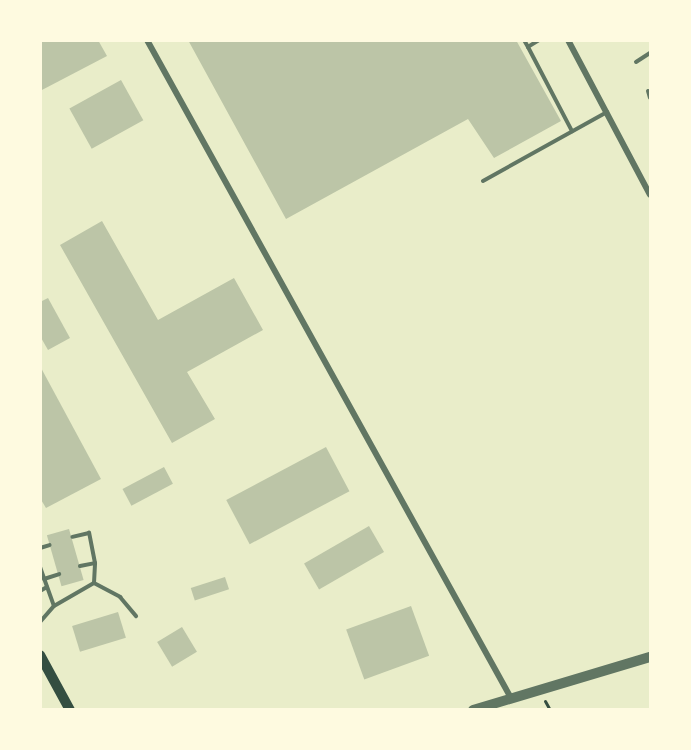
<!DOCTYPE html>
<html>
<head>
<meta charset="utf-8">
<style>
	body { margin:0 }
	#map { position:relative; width:691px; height:750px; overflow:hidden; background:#e9edc9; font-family:"Public Sans",sans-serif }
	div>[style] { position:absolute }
	.building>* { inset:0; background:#bcc5a7; transform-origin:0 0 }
	.path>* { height:3px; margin:-1.5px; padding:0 1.5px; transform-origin:1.5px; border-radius:1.5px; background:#344e41 }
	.service>* { height:4px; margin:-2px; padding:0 2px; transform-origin:2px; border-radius:2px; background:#617663 }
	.minor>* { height:6px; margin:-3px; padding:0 3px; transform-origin:3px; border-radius:3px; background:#617663 }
	.tertiary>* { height:10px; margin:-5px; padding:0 5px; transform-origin:5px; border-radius:5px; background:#617663 }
	.secondary>* { height:10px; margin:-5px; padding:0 5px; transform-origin:5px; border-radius:5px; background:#344e41 }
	span { translate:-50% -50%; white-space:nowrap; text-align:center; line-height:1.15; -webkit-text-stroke:6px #fefae0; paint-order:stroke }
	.frame { position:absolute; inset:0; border:42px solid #fefae0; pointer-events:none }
</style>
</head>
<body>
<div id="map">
	<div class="building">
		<i style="clip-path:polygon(40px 40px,98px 40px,107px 56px,40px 91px)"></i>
		<i style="clip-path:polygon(188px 40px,516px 40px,561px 121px,494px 158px,468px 119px,286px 219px)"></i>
		<i style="left:121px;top:80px;width:46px;height:59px;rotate:61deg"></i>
		<i style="clip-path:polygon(102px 221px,158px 320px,234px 278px,263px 330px,187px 372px,215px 419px,172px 443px,60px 245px)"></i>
		<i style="clip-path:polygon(48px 298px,70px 338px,48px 350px,40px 336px,40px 302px)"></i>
		<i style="clip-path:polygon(40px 366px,101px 479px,46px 508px,40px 498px)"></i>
		<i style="left:326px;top:447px;width:50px;height:113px;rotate:62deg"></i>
		<i style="left:164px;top:467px;width:19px;height:47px;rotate:62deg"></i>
		<i style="left:369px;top:526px;width:30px;height:75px;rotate:60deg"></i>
		<i style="left:69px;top:529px;width:53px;height:23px;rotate:74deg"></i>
		<i style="left:225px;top:577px;width:13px;height:36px;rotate:72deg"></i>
		<i style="left:411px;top:606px;width:53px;height:69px;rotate:70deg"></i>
		<i style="left:118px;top:612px;width:27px;height:48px;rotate:73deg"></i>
		<i style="left:182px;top:627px;width:29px;height:29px;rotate:59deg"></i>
	</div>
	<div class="path">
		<i style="left:545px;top:701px;width:10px;rotate:61deg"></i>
	</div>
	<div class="service">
		<i style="left:524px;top:40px;width:8px;rotate:60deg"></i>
		<i style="left:539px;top:40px;width:13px;rotate:148deg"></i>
		<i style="left:528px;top:47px;width:95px;rotate:62.4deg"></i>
		<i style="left:636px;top:62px;width:17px;rotate:-33deg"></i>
		<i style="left:648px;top:91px;width:7px;rotate:74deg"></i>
		<i style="left:483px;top:181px;width:142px;rotate:-29.1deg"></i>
		<i style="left:40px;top:548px;width:10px;rotate:-17deg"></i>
		<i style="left:80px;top:566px;width:15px;rotate:-11deg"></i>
		<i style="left:40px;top:567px;width:41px;rotate:70.3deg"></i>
		<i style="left:44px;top:579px;width:16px;rotate:-18deg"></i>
		<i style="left:94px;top:583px;width:30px;rotate:28deg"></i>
		<i style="left:120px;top:597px;width:25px;rotate:50deg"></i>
		<i style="left:40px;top:591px;width:8px;rotate:-30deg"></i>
		<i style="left:40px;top:622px;width:21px;rotate:-49deg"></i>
		<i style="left:54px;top:606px;width:46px;rotate:-29.9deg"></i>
		<i style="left:94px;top:583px;width:20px;rotate:-87deg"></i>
		<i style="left:95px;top:563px;width:31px;rotate:-101deg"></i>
		<i style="left:89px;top:533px;width:17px;rotate:167deg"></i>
	</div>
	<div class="minor">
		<i style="left:147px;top:40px;width:752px;rotate:61.05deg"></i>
		<i style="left:568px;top:40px;width:175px;rotate:62.1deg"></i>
	</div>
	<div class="tertiary">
		<i style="left:473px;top:710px;width:185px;rotate:-16.7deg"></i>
	</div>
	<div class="secondary">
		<i style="left:40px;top:655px;width:63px;rotate:61.4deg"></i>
	</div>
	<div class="frame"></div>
</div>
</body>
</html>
